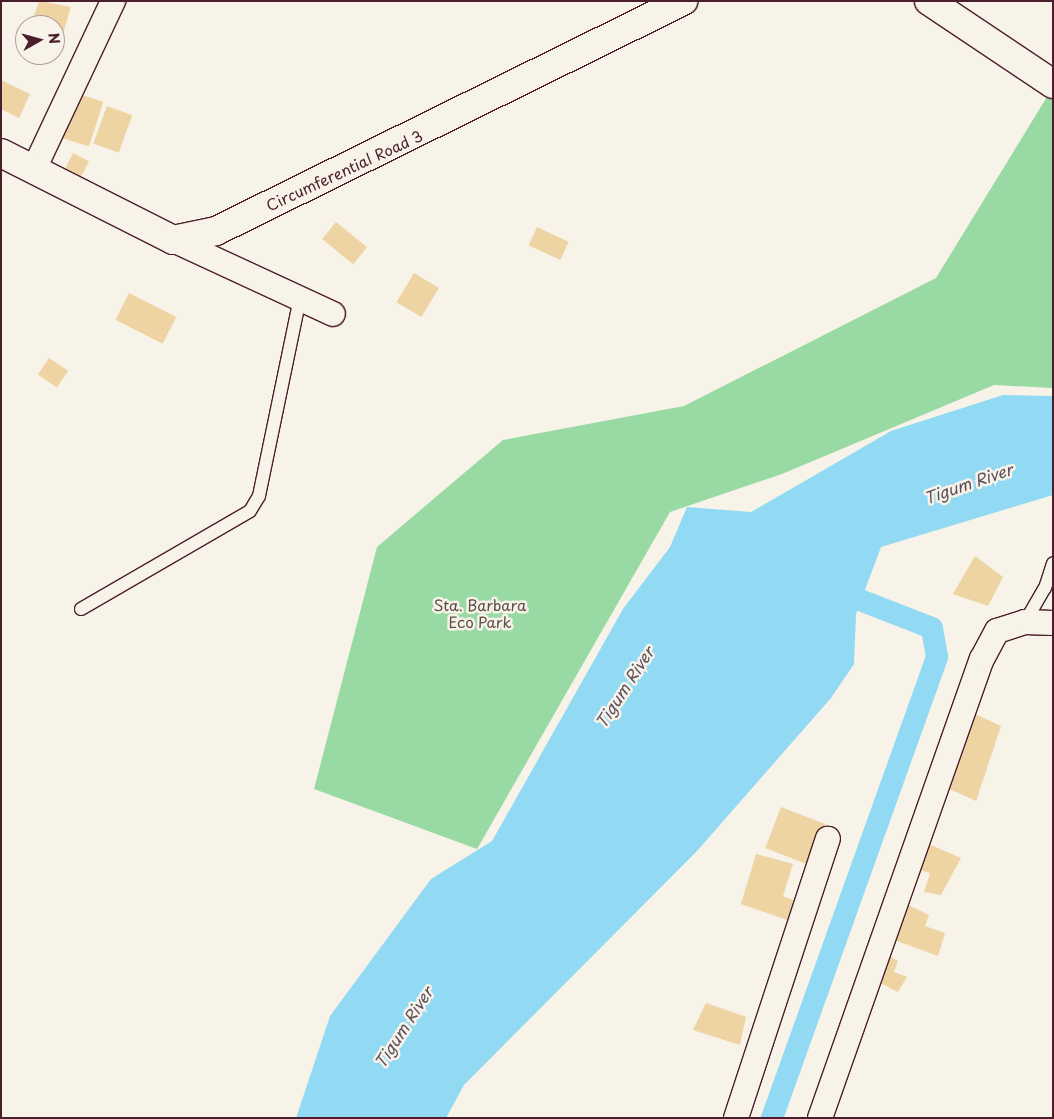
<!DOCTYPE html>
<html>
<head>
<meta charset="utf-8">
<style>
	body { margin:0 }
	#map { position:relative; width:1054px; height:1119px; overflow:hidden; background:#f7f3e8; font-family:"Playpen Sans",sans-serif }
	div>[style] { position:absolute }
	.green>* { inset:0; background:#99daa4 }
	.water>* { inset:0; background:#92daf4 }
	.canal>* { height:22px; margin:-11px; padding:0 11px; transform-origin:11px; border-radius:11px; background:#92daf4 }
	.building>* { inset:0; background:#eed3a3; transform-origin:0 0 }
	.roads { filter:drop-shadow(1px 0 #4a1f2b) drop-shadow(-1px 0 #4a1f2b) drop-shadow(0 1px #4a1f2b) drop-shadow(0 -1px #4a1f2b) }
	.service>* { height:12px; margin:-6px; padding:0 6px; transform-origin:6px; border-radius:6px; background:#f7f3e8 }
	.minor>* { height:24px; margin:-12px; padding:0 12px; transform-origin:12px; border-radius:12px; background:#f7f3e8 }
	.secondary>* { height:28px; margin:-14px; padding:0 14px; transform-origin:14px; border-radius:14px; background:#f7f3e8 }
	span { translate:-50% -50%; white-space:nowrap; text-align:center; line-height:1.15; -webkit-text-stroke:5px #f7f3e8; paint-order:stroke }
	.street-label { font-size:15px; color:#4a1f2b }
	.park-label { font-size:15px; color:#5e4e49 }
	.water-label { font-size:16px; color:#5c4e5d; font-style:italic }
	.frame { position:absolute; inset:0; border:2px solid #4a1f2b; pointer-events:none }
	.north { position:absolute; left:15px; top:15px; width:50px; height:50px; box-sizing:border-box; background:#f7f3e8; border:1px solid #b29e9c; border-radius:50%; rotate:83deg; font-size:14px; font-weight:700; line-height:20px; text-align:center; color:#4a1f2b }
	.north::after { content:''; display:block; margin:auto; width:18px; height:22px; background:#4a1f2b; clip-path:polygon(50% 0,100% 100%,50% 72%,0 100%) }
</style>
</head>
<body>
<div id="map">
	<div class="green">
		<i style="clip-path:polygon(1053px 87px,1053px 388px,994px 385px,782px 474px,670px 512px,477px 849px,314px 789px,377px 547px,503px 440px,684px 406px,936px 278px)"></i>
	</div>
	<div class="water">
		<i style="clip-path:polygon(1003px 395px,1053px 396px,1053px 495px,881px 547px,856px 614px,854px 664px,831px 698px,697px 851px,464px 1085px,446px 1118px,296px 1118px,330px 1016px,431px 879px,492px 841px,623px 609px,670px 547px,687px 507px,751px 512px,891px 431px)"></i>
	</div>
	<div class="canal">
		<i style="left:772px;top:1118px;width:490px;rotate:-70.3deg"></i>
		<i style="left:937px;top:657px;width:29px;rotate:-100deg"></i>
		<i style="left:932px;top:628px;width:107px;rotate:-158.7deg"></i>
	</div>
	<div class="building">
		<i style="clip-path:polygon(39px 1px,71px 7px,61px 40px,55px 38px,55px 25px,31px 25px)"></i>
		<i style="clip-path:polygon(1px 80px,30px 94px,19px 118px,1px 109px)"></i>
		<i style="left:73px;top:92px;width:32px;height:47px;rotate:18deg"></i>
		<i style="left:107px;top:106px;width:27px;height:40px;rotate:20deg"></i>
		<i style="left:73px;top:153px;width:18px;height:17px;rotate:27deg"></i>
		<i style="left:336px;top:222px;width:40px;height:22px;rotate:39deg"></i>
		<i style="left:537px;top:227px;width:35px;height:20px;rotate:25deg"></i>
		<i style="left:414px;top:273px;width:29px;height:34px;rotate:31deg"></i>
		<i style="left:129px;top:293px;width:53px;height:30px;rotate:27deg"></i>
		<i style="left:49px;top:358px;width:23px;height:20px;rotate:34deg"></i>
		<i style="clip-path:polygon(975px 556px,1003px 577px,988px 606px,953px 594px)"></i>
		<i style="clip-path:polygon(975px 714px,1001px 726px,976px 801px,945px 787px)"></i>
		<i style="left:781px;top:807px;width:48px;height:44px;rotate:21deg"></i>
		<i style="clip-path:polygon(924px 842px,961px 858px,941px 895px,924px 892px,930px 873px,916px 869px)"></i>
		<i style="clip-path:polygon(756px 854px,793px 864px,783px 896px,793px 900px,790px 921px,741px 904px)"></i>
		<i style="clip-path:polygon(902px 902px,929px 915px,925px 926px,945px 933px,938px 956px,886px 937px)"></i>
		<i style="clip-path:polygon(882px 952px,898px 961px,894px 972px,907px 977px,898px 992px,872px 979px)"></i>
		<i style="clip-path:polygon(706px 1003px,746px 1017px,740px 1045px,693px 1030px)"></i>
	</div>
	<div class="roads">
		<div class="service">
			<i style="left:81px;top:609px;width:195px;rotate:-30.1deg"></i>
			<i style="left:250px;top:511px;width:17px;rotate:-59deg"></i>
			<i style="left:259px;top:496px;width:202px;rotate:-78.3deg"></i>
			<i style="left:1025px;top:622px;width:39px;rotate:-60deg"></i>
			<i style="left:1045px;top:588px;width:26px;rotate:-72deg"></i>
		</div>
		<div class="minor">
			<i style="left:34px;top:169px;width:186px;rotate:-64.8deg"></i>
			<i style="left:173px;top:240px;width:176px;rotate:24.8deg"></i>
			<i style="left:736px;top:1118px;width:294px;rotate:-71.8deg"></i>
			<i style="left:820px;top:1118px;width:487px;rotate:-70.6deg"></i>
			<i style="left:982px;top:659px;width:32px;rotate:-62deg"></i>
			<i style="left:997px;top:631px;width:29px;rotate:-18deg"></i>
			<i style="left:1025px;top:622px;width:28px;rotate:2deg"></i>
		</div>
		<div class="secondary">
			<i style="left:929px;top:1px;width:149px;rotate:33.8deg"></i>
			<i style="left:1px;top:153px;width:193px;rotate:26.8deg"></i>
			<i style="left:173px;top:240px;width:44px;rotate:-11.8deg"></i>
			<i style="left:216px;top:231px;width:521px;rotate:-26.22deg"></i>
		</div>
	</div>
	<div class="street-label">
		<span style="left:344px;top:170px;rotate:-25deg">Circumferential Road 3</span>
	</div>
	<div class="park-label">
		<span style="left:480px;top:613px">Sta. Barbara<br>Eco Park</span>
	</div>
	<div class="water-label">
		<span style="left:968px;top:483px;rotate:-19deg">Tigum River</span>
		<span style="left:624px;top:687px;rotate:-57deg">Tigum River</span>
		<span style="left:403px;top:1027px;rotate:-57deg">Tigum River</span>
	</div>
	<div class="frame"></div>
	<div class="north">N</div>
</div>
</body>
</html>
